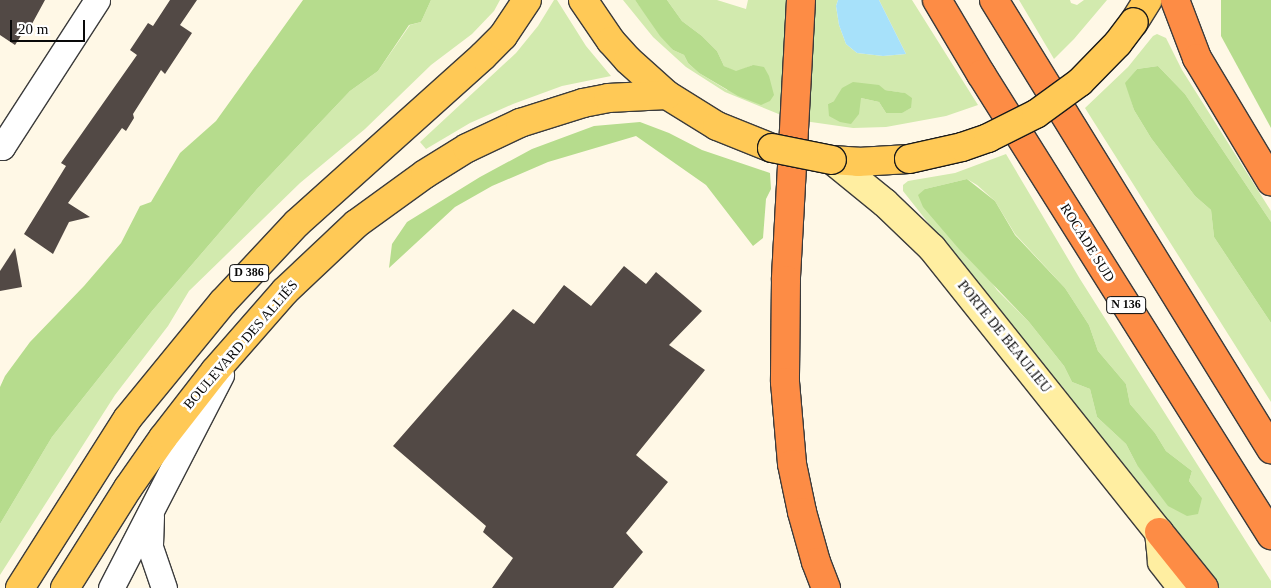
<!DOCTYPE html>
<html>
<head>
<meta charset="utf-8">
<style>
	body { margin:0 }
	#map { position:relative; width:1271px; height:588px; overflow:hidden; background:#fff8e6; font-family:Georgia,serif }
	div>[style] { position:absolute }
	.green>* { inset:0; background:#d2eaae }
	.forest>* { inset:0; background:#b6dc8d }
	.water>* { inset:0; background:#a7e1fa }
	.building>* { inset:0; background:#524945 }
	.roads { filter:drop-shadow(1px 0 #3c3c3c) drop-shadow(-1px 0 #3c3c3c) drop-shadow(0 1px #3c3c3c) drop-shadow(0 -1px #3c3c3c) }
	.street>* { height:25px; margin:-12.5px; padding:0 12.5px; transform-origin:12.5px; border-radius:12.5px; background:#fff }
	.secondary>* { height:28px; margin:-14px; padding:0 14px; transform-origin:14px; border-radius:14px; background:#ffeea1 }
	.primary>* { height:28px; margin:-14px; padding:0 14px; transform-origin:14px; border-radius:14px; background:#ffc956 }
	.highway>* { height:28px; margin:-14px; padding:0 14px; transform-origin:14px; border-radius:14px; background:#fd8c45 }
	.bridges { filter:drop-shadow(1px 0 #1a1a1a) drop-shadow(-1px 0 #1a1a1a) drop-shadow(0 1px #1a1a1a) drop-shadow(0 -1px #1a1a1a) }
	.primary-bridge>* { height:28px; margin:-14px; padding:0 14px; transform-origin:14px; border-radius:14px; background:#ffc956 }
	span { translate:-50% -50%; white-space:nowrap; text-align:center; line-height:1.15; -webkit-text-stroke:5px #fff; paint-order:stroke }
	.shield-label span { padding:1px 4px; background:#fff; border:1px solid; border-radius:4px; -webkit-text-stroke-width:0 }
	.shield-label { font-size:12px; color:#090909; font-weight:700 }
	.street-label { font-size:14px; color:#090909 }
	.scale { position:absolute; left:10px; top:20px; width:75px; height:22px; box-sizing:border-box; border:2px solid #090909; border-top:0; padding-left:6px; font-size:15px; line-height:18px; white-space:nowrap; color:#090909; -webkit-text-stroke:4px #fff; paint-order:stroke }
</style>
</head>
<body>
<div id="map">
	<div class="green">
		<i style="clip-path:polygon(431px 0,500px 0,494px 11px,472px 34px,431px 65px,365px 129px,300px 183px,189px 291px,168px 326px,115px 395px,0 575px,0 524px,52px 437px,152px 311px,257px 189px,350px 91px,378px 71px,410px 25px,421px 22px)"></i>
		<i style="clip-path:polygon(554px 0,557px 0,586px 46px,611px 76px,562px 86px,513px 104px,470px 123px,426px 149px,420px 142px,516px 53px,538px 26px)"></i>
		<i style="clip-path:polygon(623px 0,635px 0,673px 50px,684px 55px,688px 63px,699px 73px,727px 90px,753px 65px,736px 72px,724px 66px,717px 51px,702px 36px,682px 21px,667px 0,717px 0,746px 9px,748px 0,786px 0,781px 115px,725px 92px,686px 67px,653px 37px)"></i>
		<i style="clip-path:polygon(evenodd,811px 0,838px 0,836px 6px,839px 25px,846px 44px,857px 53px,883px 56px,906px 54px,879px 0,912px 0,978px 105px,946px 116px,886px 127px,853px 128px,804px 121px,811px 0,885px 90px,904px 93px,911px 108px,901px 113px,886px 113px,879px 102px,861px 98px,828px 104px,834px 101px,885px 90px)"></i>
		<i style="clip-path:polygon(1019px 0,1070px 0,1071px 3px,1077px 5px,1084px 0,1107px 0,1074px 39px,1054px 59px)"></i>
		<i style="clip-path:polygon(1157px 34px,1166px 38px,1182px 70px,1271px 211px,1271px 222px,1185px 94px,1158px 66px,1137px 69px,1126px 83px,1134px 110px,1151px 138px,1195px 196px,1211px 210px,1214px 237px,1271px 323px,1271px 402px,1085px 108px,1128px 67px,1153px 36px)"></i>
		<i style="clip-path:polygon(evenodd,1006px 154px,1080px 279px,1271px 581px,1271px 588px,1219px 588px,1063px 393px,1066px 391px,1061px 385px,1058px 387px,903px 191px,903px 185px,908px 181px,955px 173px,1006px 154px,967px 179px,977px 185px,995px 201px,1015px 234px,1065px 288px,1089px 325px,1098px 351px,1126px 384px,1130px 404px,1155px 433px,1166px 451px,1192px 471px,1189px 481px,1202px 498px,1137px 465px,1126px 444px,1097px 417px,1090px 389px,1072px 382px,1064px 366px,1029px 322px,997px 290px,925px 189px,967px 179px)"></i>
	</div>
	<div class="forest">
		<i style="clip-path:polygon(303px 0,431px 0,421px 22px,409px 25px,378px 71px,350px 91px,257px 189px,152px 311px,52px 437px,0 524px,0 387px,5px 376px,30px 342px,84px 286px,121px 243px,140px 206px,151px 202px,180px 153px,216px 121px)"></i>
		<i style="clip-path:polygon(635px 0,667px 0,682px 21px,702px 36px,717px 51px,724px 66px,736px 71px,753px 65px,764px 67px,769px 76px,774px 95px,770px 101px,761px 105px,738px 96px,699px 73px,688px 63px,684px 55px,673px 50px,660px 36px)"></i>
		<i style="clip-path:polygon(1221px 0,1271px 0,1271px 128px,1221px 36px)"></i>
		<i style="clip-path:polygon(1158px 66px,1185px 94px,1271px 222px,1271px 323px,1214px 237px,1211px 210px,1195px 196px,1151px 138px,1134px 110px,1125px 83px,1137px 69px)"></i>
		<i style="clip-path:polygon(853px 82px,879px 85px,885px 90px,905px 93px,912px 98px,911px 108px,902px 113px,886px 113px,879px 102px,861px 98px,859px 114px,851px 124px,840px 122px,829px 116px,828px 104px,834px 101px,842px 88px)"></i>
		<i style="clip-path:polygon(640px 122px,669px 133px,702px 150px,770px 173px,771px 189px,766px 199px,763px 238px,753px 246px,706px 185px,636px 136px,548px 162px,492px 186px,455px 207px,389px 268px,392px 244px,407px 222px,480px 177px,532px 149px,594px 126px)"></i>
		<i style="clip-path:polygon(967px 179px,995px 201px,1015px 235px,1065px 288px,1089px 325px,1098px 351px,1126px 384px,1130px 404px,1155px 433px,1166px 451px,1192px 471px,1189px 481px,1202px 498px,1198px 514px,1187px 516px,1168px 506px,1137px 465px,1126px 444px,1097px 417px,1090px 389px,1072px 382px,1064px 366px,1029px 322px,959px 249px,923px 207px,918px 195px,925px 189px)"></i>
	</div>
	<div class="water">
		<i style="clip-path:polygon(838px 0,879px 0,906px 54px,883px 56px,857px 53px,846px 44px,839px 25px,836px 6px)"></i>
	</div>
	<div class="building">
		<i style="clip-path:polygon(0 0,45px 0,27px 33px,24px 31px,15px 45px,0 35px)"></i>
		<i style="clip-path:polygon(170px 0,197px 0,180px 25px,192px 33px,165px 74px,161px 70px,133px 114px,134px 118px,126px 131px,122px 128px,68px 203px,90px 217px,69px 222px,53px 254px,24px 234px,66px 166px,61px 163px,137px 55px,130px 50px,148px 23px,153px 26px)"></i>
		<i style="clip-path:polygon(15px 248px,22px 287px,0 291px,0 271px)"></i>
		<i style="clip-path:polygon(624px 266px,646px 284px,656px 272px,702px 311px,669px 345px,705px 370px,636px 455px,668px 482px,626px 533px,643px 552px,613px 588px,492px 588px,513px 558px,483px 532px,486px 526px,393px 446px,513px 309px,534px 324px,564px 285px,591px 306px)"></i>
	</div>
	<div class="roads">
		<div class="street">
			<i style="left:0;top:147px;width:2px"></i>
			<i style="left:2px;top:147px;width:175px;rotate:-57.1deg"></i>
			<i style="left:151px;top:516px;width:31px;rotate:92deg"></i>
			<i style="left:150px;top:547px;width:43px;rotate:71.1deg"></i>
			<i style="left:111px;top:588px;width:240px;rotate:-62.7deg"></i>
		</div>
		<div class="secondary">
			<i style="left:832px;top:160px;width:68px;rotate:39.1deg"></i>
			<i style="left:885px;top:203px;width:65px;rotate:43.8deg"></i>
			<i style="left:932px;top:248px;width:364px;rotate:51.4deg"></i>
			<i style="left:1159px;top:532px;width:30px;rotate:84deg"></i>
			<i style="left:1162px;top:562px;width:33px;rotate:52deg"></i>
		</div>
		<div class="primary">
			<i style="left:583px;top:0;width:50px;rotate:55.7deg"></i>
			<i style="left:611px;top:41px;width:25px;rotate:48deg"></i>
			<i style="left:628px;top:60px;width:52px;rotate:41.9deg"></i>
			<i style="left:667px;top:95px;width:59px;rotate:31.8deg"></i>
			<i style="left:717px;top:126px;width:59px;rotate:21.8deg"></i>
			<i style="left:1134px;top:22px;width:26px;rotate:-58deg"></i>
			<i style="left:832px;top:160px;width:26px;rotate:4deg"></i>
			<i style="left:858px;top:162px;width:51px;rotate:-3.4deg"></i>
			<i style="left:20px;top:588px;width:201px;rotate:-57.6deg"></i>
			<i style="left:128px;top:418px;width:150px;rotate:-50.7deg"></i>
			<i style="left:223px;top:302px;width:108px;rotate:-46.9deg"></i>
			<i style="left:297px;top:223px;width:250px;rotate:-41.9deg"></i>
			<i style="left:483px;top:56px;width:28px;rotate:-45deg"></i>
			<i style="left:503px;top:36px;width:43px;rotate:-56.3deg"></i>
			<i style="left:65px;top:588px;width:118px;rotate:-57.8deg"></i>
			<i style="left:128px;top:488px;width:61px;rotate:-55deg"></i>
			<i style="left:163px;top:438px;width:85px;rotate:-52.2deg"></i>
			<i style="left:215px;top:371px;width:106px;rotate:-48.8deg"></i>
			<i style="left:285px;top:291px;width:98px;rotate:-43.3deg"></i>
			<i style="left:356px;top:224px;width:85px;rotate:-35.9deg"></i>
			<i style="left:425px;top:174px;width:49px;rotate:-31.8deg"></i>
			<i style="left:467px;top:148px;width:59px;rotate:-25.3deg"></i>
			<i style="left:520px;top:123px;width:66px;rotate:-17.6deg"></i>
			<i style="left:583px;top:103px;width:25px;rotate:-11deg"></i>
			<i style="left:608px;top:98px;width:59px;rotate:-2.9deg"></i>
		</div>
		<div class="highway">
			<i style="left:801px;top:0;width:280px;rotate:93.1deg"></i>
			<i style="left:786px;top:280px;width:102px;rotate:90.6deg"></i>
			<i style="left:785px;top:382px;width:82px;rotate:85.1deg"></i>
			<i style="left:792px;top:464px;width:49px;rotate:78.2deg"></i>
			<i style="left:802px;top:512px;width:52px;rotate:74.4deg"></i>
			<i style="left:816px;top:562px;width:28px;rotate:69deg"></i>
			<i style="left:937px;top:0;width:86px;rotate:59.3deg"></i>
			<i style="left:981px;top:74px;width:545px;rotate:57.83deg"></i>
			<i style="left:994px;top:0;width:528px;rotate:58.33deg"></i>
			<i style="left:1175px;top:0;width:62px;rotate:69.2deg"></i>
			<i style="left:1197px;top:58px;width:144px;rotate:59deg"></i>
			<i style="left:1159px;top:532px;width:72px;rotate:51.2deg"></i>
		</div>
	</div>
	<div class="bridges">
		<div class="primary-bridge">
			<i style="left:772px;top:148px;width:61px;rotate:11.3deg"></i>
			<i style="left:909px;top:159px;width:54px;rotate:-12.8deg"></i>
			<i style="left:962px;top:147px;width:28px;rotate:-19deg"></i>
			<i style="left:988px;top:138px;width:54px;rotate:-26.6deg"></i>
			<i style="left:1036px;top:114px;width:54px;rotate:-36deg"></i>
			<i style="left:1080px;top:82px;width:54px;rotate:-45.7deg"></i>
			<i style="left:1118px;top:43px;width:26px;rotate:-53deg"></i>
		</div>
	</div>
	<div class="shield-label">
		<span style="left:249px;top:273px">D 386</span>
		<span style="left:1126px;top:305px">N 136</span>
	</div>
	<div class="street-label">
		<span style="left:1087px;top:243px;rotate:58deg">ROCADE SUD</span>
		<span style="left:1004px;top:337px;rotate:51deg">PORTE DE BEAULIEU</span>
		<span style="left:241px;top:345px;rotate:-49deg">BOULEVARD DES ALLIÉS</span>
	</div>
	<div class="scale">20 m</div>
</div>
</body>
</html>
